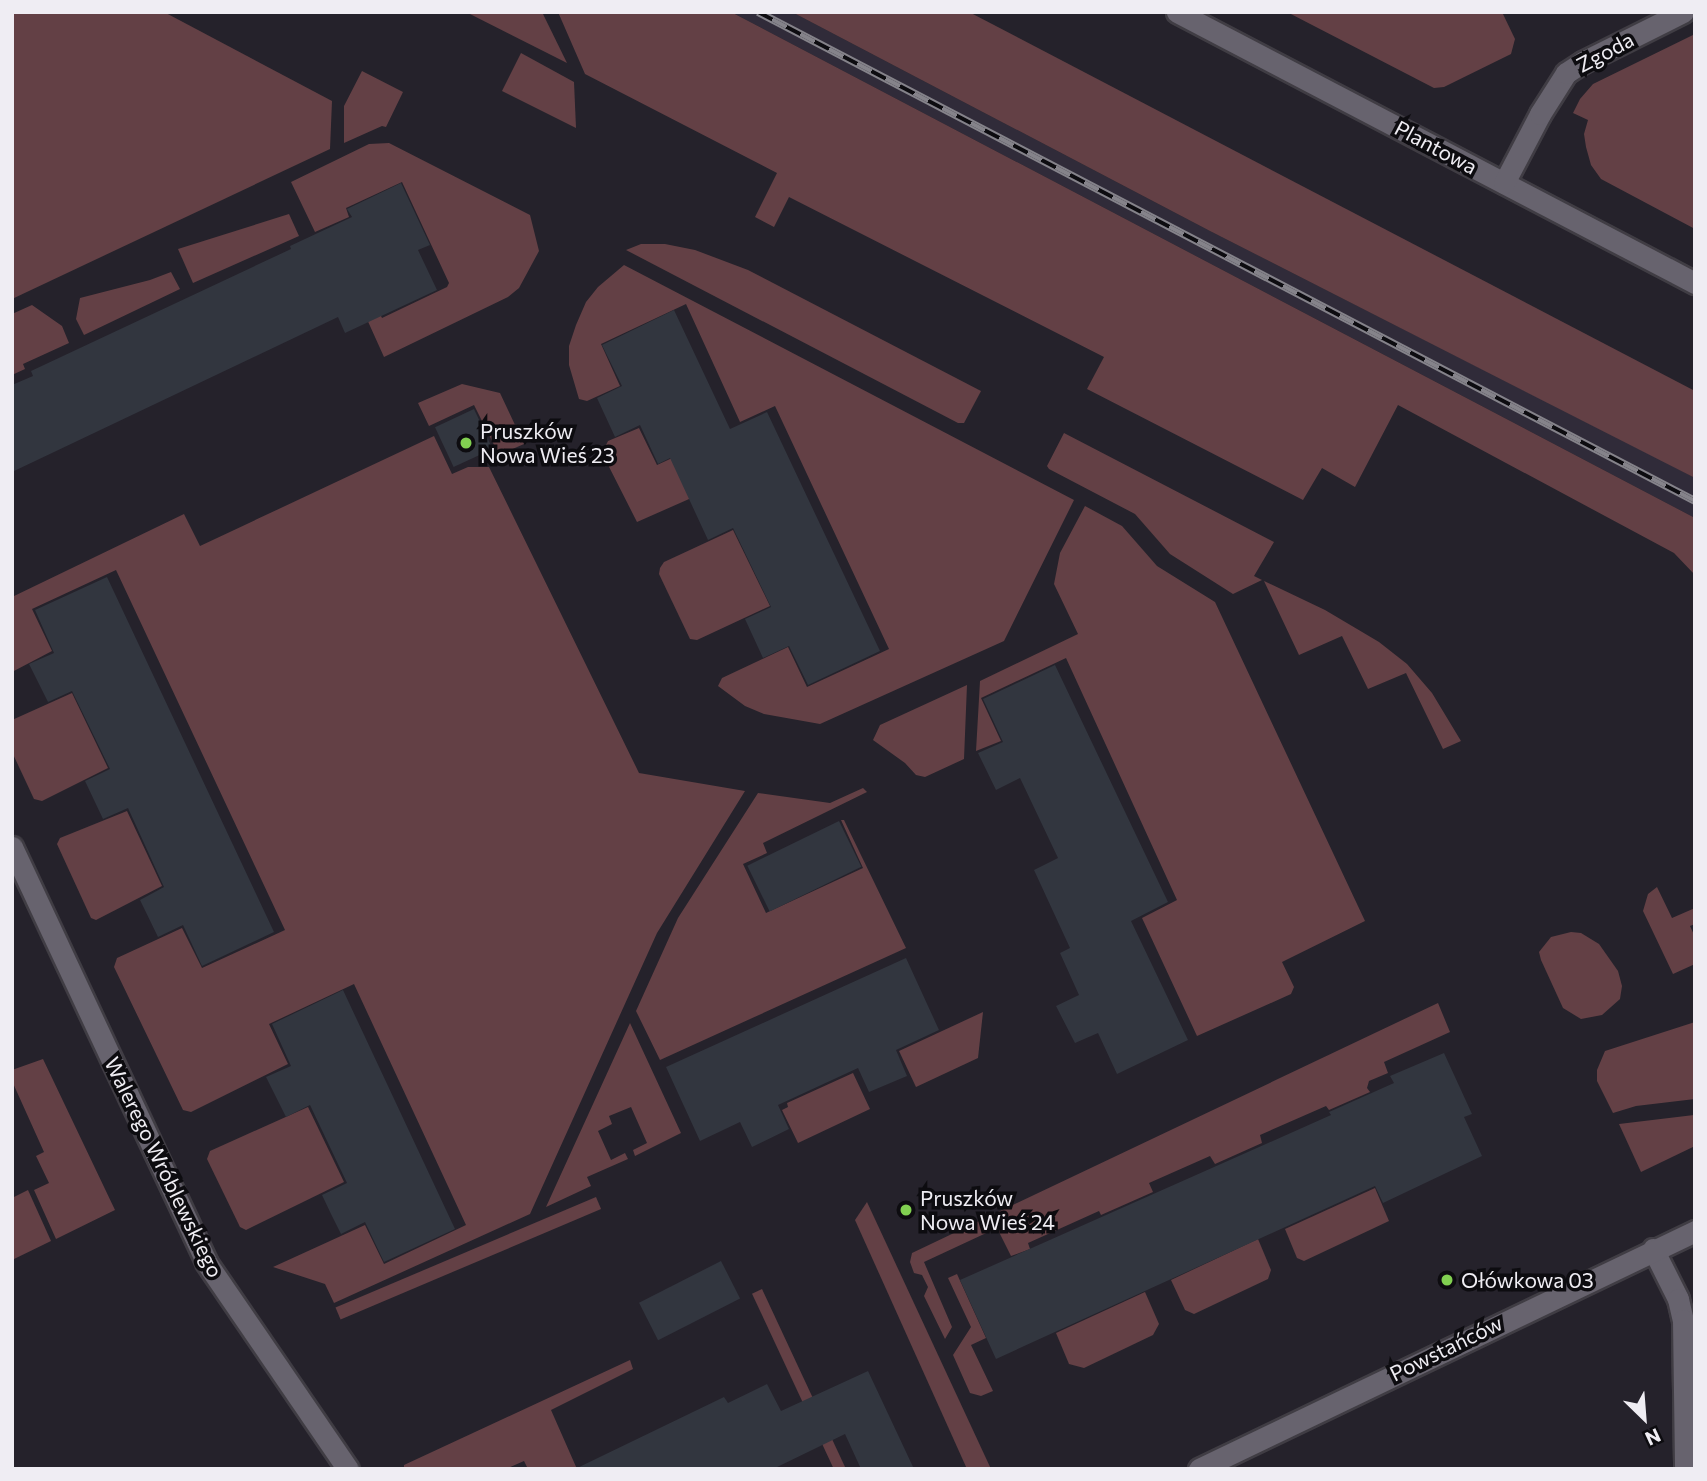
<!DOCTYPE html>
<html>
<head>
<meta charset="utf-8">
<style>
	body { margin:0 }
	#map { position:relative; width:1707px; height:1481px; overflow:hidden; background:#25222b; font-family:Commissioner,sans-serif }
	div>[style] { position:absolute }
	.built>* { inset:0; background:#302b39 }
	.green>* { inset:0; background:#634045; transform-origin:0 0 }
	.building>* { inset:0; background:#32363f; transform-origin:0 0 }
	.roads { filter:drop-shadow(2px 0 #403d44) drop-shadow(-2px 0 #403d44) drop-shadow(0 2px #403d44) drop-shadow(0 -2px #403d44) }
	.minor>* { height:21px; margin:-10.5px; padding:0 10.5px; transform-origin:10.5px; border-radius:10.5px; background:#67636e }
	.rail>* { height:8px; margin-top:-4px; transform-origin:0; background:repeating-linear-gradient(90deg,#0d0c10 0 16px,#85838a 0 32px); box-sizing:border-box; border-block:2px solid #85838a }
	.dots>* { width:19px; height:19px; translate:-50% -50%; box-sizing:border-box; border:4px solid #0d0c10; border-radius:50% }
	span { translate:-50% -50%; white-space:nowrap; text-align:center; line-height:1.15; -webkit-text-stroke:7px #0d0c10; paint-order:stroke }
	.street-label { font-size:21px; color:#efedf3 }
	.poi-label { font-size:21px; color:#efedf3 }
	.left { translate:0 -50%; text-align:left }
	.frame { position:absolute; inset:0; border:14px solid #efedf3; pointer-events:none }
	.north { position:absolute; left:1609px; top:1383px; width:70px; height:70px; -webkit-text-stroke:5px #0d0c10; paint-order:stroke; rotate:155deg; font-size:19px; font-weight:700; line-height:28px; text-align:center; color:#efedf3 }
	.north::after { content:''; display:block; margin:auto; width:24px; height:32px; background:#efedf3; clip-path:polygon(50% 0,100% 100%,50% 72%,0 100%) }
</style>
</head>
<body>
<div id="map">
	<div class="built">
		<i style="clip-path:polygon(731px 12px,792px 12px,1210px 231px,1661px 460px,1695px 478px,1695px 518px)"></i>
	</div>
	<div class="green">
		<i style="clip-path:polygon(12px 12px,164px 12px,332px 101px,330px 149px,12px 299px)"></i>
		<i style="clip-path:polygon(466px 12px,542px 12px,567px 63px)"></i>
		<i style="clip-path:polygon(558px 12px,731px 12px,1695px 518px,1695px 575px,1674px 553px,1398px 405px,1355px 487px,1322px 468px,1303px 500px,1087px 389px,1104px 357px,789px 197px,774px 227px,755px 217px,777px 173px,585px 74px)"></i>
		<i style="clip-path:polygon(792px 12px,969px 12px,1695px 391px,1695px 478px,1210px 231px)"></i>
		<i style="clip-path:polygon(1287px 12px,1502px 12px,1515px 39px,1511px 54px,1444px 87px,1434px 88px)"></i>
		<i style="clip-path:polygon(1695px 34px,1695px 229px,1601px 179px,1591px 165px,1586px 147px,1584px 134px,1588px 120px,1573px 113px,1580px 99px,1593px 84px)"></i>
		<i style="clip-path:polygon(521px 53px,574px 82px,576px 128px,502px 91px)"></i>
		<i style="clip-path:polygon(362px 71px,403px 92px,386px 127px,382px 126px,344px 143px,344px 106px)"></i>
		<i style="clip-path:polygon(389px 143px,530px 215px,539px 251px,519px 288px,508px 297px,384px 357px,361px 306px,373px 300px,382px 318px,447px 287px,449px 283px,402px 182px,346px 208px,349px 217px,315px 232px,291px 182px,369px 144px)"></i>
		<i style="clip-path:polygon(289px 214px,299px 236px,193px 283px,178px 249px)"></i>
		<i style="clip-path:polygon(641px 244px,665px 244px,695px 250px,748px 270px,981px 391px,964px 423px,958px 423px,626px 250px)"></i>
		<i style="clip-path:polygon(624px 265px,1074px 500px,1004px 641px,820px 724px,764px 714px,745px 706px,718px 686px,722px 678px,788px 647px,807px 687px,889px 649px,775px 406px,740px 422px,686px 304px,601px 344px,620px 386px,587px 401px,579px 399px,569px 365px,569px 346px,576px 325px,586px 302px,598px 287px)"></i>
		<i style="clip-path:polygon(171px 272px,180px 289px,84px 335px,76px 319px,80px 298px,150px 280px)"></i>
		<i style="clip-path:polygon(32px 305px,62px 326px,69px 343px,23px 364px,25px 369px,12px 375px,12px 314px)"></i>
		<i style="clip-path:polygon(462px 384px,500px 393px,524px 444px,499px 455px,474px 405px,429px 426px,418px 403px)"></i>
		<i style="clip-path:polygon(639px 428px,657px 465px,694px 448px,714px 488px,637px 522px,602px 453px,608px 441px)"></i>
		<i style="clip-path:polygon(1064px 433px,1274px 542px,1254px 576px,1262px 580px,1233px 594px,1170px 554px,1135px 514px,1049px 469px,1047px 466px)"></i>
		<i style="clip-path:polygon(434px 436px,452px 474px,468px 467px,489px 467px,639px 773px,745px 791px,657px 933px,530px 1214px,334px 1303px,325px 1284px,273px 1267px,365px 1225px,384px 1264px,466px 1225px,354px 984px,269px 1024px,288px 1064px,191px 1112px,183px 1110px,114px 967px,117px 958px,182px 928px,202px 968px,285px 930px,116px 570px,32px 609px,52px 651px,12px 672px,12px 597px,184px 514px,200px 546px)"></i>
		<i style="clip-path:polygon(1085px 506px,1122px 526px,1157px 566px,1215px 602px,1365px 921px,1282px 962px,1294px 987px,1291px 994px,1197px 1036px,1142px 918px,1177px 900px,1066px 658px,981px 698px,1001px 741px,976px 751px,980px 681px,1078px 634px,1054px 584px,1060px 553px)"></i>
		<i style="clip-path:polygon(733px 530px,770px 606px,697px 640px,690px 639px,659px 574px,660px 568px,664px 562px)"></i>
		<i style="clip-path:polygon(1264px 581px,1325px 610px,1379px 642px,1407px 664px,1432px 693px,1461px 741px,1443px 749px,1406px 673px,1368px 689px,1342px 636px,1299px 655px)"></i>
		<i style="clip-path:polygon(967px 685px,964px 759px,925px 777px,916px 775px,905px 763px,873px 740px,880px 725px)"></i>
		<i style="clip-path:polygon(72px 693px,108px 768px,42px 801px,34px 799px,12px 752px,12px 720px)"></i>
		<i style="clip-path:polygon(863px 788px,867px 792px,763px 843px,767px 853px,743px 864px,766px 913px,863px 868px,841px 820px,844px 820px,906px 948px,660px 1060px,636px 1011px,678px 918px,758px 793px,830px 803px)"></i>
		<i style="clip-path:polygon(127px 811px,162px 886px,96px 920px,91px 918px,57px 844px,60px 838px)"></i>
		<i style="clip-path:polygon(1657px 887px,1672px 918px,1695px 908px,1695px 924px,1690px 926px,1695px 937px,1695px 964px,1673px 974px,1643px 911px,1648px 894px)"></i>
		<i style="clip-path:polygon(1571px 932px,1581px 933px,1599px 944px,1618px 971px,1622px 986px,1620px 999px,1602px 1015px,1581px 1019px,1563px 1008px,1541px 960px,1539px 952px,1551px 937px)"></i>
		<i style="clip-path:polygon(1438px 1003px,1450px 1032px,1384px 1062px,1388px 1073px,1369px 1081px,1367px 1088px,1370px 1092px,1329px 1110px,1326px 1106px,1260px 1135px,1262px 1143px,1215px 1164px,1210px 1156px,1149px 1183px,1153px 1192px,1101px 1215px,1099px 1211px,1028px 1243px,1030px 1249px,1011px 1256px,997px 1228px,924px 1262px,952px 1327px,945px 1339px,924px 1296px,928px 1287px,922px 1275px,914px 1273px,910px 1262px,912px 1253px)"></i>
		<i style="clip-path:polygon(983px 1012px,978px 1058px,916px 1087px,899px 1051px)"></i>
		<i style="clip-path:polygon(1695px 1022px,1695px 1099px,1636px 1106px,1613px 1113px,1597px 1081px,1597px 1070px,1605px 1051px)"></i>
		<i style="clip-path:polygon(630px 1023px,681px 1133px,635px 1156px,633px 1150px,647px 1143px,631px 1107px,609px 1116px,612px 1124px,598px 1131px,611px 1160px,625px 1153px,628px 1159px,587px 1177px,591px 1186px,546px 1207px)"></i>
		<i style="clip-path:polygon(43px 1059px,115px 1210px,56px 1239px,34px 1190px,49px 1183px,36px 1156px,44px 1152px,12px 1081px,12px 1070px)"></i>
		<i style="clip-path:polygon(853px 1073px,870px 1109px,798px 1143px,782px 1110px,788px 1107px,787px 1103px)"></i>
		<i style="clip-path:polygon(308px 1107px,344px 1182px,246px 1230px,240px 1227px,207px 1159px,210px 1151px)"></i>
		<i style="clip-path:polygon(1694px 1115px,1695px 1146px,1641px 1172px,1619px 1124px)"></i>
		<i style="clip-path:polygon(1375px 1188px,1389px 1221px,1304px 1261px,1297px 1258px,1285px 1229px)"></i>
		<i style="clip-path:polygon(28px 1190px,51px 1241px,12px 1260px,12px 1198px)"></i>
		<i style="left:596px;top:1197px;width:13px;height:283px;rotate:67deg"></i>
		<i style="clip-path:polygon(867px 1202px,991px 1469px,967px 1469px,855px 1220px)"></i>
		<i style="clip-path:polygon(1258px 1239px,1271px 1270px,1268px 1279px,1194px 1314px,1185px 1310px,1171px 1280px)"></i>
		<i style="clip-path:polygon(957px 1274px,986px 1338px,971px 1345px,993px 1391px,981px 1396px,970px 1393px,953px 1355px,971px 1327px,948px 1278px)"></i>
		<i style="left:762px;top:1289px;width:199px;height:11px;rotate:65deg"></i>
		<i style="clip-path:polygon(1145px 1292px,1159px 1324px,1153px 1335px,1084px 1368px,1069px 1364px,1056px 1333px)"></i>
		<i style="clip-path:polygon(630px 1360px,633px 1369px,551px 1410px,577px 1469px,528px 1469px,524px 1461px,506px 1469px,404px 1469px,404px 1465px)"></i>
	</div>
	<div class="building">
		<i style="clip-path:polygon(401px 183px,430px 245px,418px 250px,437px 290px,345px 333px,338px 317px,12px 472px,12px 385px,33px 376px,31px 371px,291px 249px,290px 246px,352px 217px,347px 209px)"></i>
		<i style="clip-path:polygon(674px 310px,730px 429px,767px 412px,880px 651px,808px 685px,789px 646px,763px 658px,745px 619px,771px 607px,733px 528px,708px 540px,670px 458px,658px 464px,640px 425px,615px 437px,597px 398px,622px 386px,602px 345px)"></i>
		<i style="left:474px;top:409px;width:44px;height:43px;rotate:65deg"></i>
		<i style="clip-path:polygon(107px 577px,274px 932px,202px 966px,183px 925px,158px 937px,140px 900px,164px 887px,128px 808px,103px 819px,85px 781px,110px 769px,72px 691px,48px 702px,29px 664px,54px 653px,35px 610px)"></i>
		<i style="clip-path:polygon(1055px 665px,1168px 902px,1131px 921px,1188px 1040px,1117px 1074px,1098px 1033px,1075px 1043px,1056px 1006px,1079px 995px,1060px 953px,1070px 948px,1034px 870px,1058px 858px,1020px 778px,996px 790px,978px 753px,1003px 742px,983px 699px)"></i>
		<i style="left:839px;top:821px;width:51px;height:102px;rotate:64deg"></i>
		<i style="clip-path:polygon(906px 958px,939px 1030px,896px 1050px,907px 1076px,869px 1092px,858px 1068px,778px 1105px,789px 1129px,752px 1147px,740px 1122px,700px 1141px,666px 1067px)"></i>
		<i style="clip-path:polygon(343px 990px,455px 1229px,384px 1262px,365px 1222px,341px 1234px,331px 1214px,322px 1195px,347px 1183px,310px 1105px,286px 1117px,266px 1077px,291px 1066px,272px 1024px)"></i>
		<i style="clip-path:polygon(1444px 1053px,1472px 1114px,1464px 1117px,1482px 1156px,1383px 1203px,1375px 1186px,996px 1359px,960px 1280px,1331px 1115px,1329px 1112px,1394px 1083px,1390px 1076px)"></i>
		<i style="left:721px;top:1261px;width:42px;height:92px;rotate:63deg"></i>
		<i style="clip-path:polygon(868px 1371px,914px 1469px,861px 1469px,845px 1434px,773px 1469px,575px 1469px,724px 1397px,728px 1403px,767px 1384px,781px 1411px)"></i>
	</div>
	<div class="roads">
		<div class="minor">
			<i style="left:1177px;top:12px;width:585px;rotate:27.62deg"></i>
			<i style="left:1504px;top:183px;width:78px;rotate:-62.4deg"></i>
			<i style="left:1540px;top:114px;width:49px;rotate:-57.6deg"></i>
			<i style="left:1566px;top:73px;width:20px;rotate:-33deg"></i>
			<i style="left:1583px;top:62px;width:112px;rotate:-26.6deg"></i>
			<i style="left:12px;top:847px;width:458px;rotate:64.9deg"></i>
			<i style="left:206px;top:1262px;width:251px;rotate:55.6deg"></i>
			<i style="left:1653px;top:1249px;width:56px;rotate:63.4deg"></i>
			<i style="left:1678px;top:1299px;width:22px;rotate:77deg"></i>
			<i style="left:1683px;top:1320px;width:149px;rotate:89.2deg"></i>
			<i style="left:1199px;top:1469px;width:550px;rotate:-25.63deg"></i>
		</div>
	</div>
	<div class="rail">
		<i style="left:758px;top:12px;width:1057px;rotate:27.56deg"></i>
	</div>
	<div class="dots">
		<i style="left:466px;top:443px;background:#81d051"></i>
		<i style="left:906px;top:1210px;background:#81d051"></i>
		<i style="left:1447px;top:1280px;background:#81d051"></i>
	</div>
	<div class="street-label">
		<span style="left:1605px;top:52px;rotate:-28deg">Zgoda</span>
		<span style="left:1436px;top:147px;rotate:28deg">Plantowa</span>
		<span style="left:164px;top:1167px;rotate:64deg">Walerego Wróblewskiego</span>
		<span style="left:1446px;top:1348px;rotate:-26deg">Powstańców</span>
	</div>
	<div class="poi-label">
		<span class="left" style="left:480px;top:443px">Pruszków<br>Nowa Wieś 23</span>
		<span class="left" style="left:920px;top:1210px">Pruszków<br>Nowa Wieś 24</span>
		<span class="left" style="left:1461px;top:1280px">Ołówkowa 03</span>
	</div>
	<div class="frame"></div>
	<div class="north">N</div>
</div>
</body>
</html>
